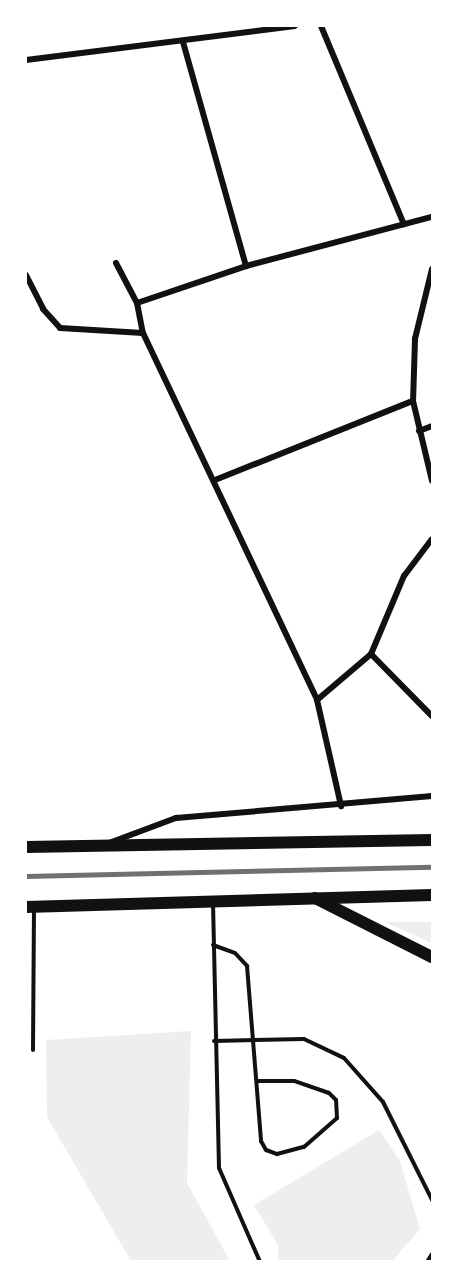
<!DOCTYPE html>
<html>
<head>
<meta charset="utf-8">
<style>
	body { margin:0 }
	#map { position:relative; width:458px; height:1287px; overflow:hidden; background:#fff; font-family:Signika,sans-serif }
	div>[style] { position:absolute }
	.green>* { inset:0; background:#eee }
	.service>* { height:4px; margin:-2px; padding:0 2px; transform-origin:2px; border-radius:2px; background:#111 }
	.minor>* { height:6px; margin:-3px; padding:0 3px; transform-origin:3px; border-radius:3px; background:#111 }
	.primary>* { height:12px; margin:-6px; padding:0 6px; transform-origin:6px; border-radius:6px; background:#111 }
	.rail>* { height:4.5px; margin:-2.25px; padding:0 2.25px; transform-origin:2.25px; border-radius:2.25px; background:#707070 }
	span { translate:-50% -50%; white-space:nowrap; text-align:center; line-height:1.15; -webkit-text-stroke:5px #fff; paint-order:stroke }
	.frame { position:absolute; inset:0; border:27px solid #fff; pointer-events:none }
</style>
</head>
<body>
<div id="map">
	<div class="green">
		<i style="clip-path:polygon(385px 922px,432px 922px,432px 943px)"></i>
		<i style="clip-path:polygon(191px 1031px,187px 1183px,230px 1261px,131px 1261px,47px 1117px,46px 1040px)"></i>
		<i style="clip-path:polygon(379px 1130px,400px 1161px,420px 1229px,392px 1261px,278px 1261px,278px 1245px,254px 1205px)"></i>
	</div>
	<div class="service">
		<i style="left:213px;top:903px;width:265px;rotate:88.7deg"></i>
		<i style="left:219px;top:1168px;width:103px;rotate:66.4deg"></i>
		<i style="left:213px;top:945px;width:23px;rotate:20deg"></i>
		<i style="left:235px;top:953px;width:18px;rotate:47deg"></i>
		<i style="left:247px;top:966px;width:176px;rotate:85.4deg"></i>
		<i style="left:261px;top:1141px;width:10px;rotate:61deg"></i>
		<i style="left:266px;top:1150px;width:12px;rotate:20deg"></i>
		<i style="left:277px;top:1154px;width:28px;rotate:-15deg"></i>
		<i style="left:304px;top:1147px;width:44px;rotate:-41.3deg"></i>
		<i style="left:337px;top:1118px;width:18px;rotate:-93deg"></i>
		<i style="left:336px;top:1100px;width:10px;rotate:-135deg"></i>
		<i style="left:329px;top:1093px;width:37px;rotate:-161deg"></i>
		<i style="left:294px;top:1081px;width:36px;rotate:180deg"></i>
		<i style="left:214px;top:1041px;width:90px;rotate:-1.3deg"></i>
		<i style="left:304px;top:1039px;width:44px;rotate:25.4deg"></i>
		<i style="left:344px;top:1058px;width:59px;rotate:48.4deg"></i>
		<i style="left:383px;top:1102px;width:110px;rotate:63.4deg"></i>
		<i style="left:33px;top:1050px;width:140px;rotate:-89.6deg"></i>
		<i style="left:427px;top:1262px;width:9px;rotate:-58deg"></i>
	</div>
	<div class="minor">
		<i style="left:321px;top:26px;width:215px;rotate:67.3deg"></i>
		<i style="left:183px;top:42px;width:233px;rotate:74.3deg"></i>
		<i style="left:26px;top:60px;width:271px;rotate:-7.2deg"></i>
		<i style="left:116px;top:263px;width:45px;rotate:62.3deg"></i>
		<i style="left:432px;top:269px;width:72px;rotate:103.7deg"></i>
		<i style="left:415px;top:339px;width:62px;rotate:91.8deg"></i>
		<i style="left:413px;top:401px;width:82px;rotate:76.6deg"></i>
		<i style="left:26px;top:275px;width:38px;rotate:63deg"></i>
		<i style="left:43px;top:309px;width:25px;rotate:48deg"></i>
		<i style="left:60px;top:328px;width:83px;rotate:3.4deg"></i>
		<i style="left:137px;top:303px;width:31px;rotate:79deg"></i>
		<i style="left:143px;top:333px;width:406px;rotate:64.6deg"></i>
		<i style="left:317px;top:700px;width:109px;rotate:77.2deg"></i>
		<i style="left:137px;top:303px;width:115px;rotate:-18.7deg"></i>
		<i style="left:246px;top:266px;width:192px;rotate:-14.8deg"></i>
		<i style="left:419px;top:431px;width:14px;rotate:-21deg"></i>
		<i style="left:215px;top:480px;width:213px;rotate:-21.8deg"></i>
		<i style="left:371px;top:654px;width:87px;rotate:45.5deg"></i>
		<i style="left:317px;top:700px;width:71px;rotate:-40.4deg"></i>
		<i style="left:371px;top:654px;width:85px;rotate:-67.1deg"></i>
		<i style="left:404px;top:576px;width:46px;rotate:-52.9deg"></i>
		<i style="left:109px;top:843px;width:72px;rotate:-20.5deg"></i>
		<i style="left:176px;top:818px;width:257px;rotate:-4.9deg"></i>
	</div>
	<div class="primary">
		<i style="left:26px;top:847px;width:406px;rotate:-1deg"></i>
		<i style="left:315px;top:898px;width:131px;rotate:26.8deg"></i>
		<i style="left:26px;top:907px;width:406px;rotate:-1.7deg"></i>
	</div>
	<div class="rail">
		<i style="left:26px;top:876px;width:406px;rotate:-1.3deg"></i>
	</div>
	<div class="frame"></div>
</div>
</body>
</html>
